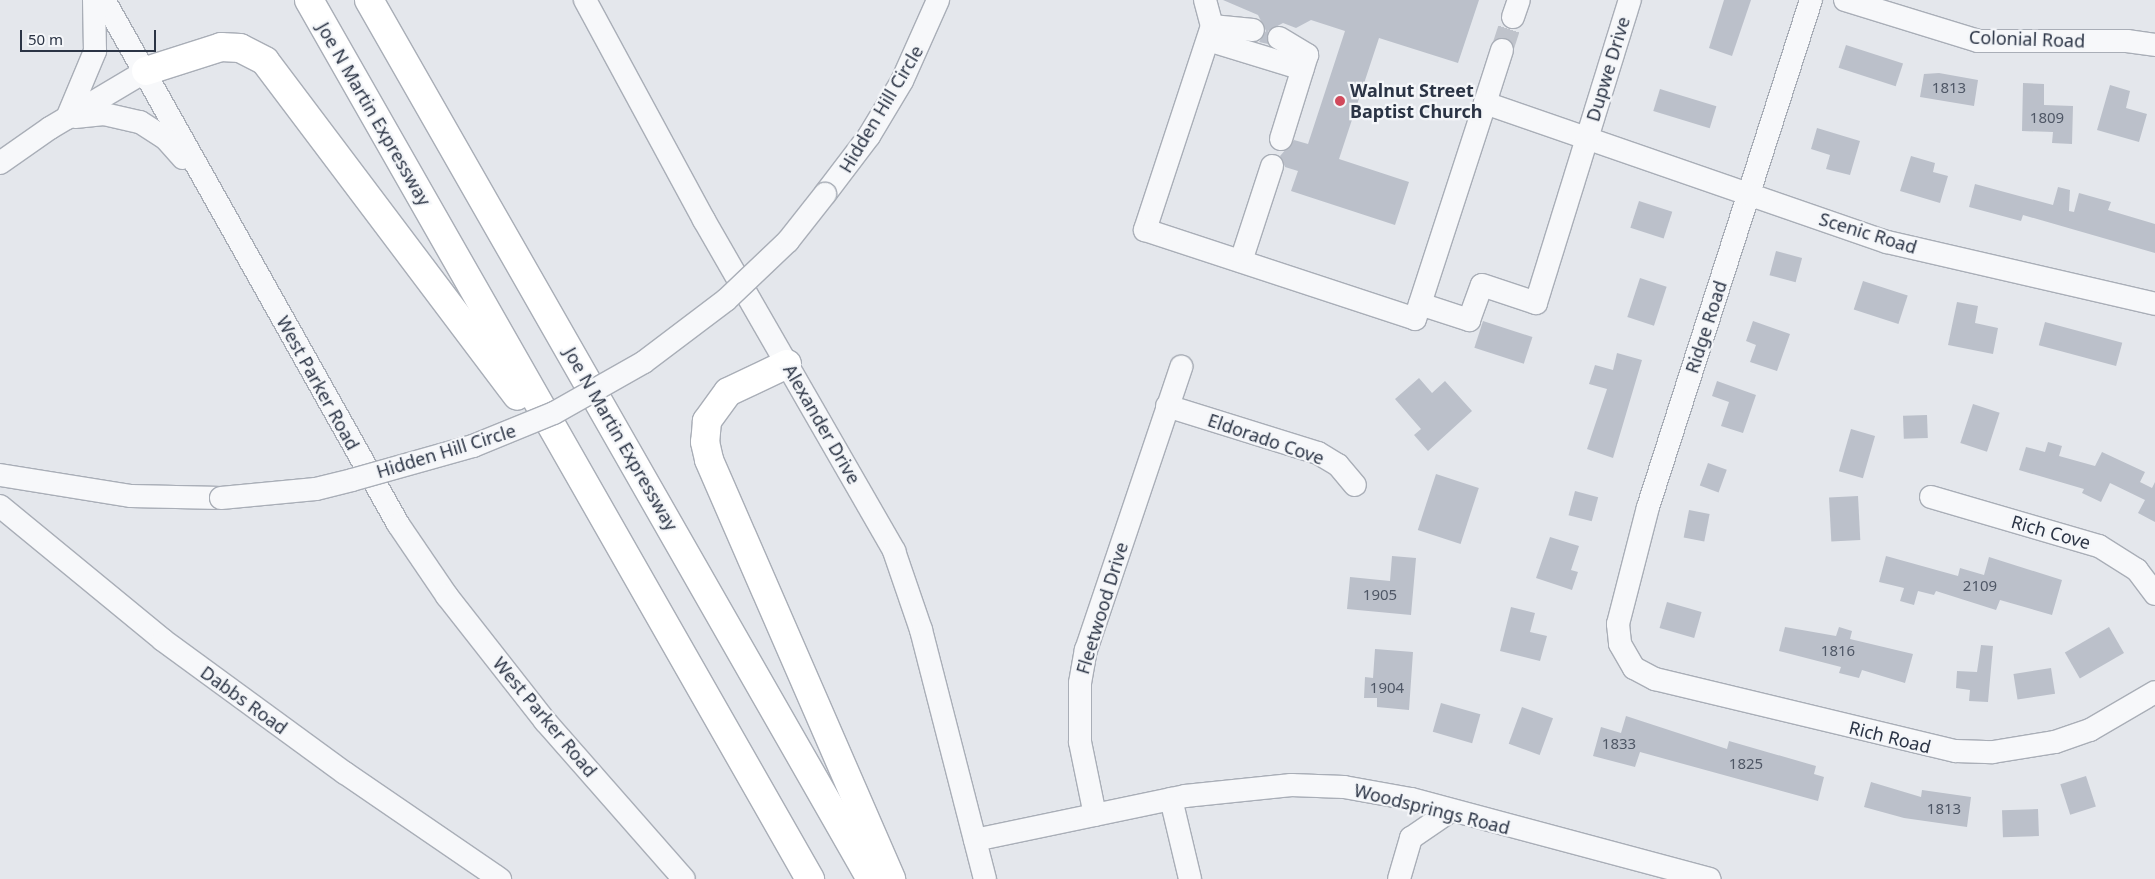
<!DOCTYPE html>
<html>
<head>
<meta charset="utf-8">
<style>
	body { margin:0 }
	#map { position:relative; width:2155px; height:879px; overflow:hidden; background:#e4e7ec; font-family:"Noto Sans",sans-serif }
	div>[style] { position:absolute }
	.building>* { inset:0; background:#bbc0ca; transform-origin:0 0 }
	.minor-tunnel>* { height:22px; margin-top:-11px; transform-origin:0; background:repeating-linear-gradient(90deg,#bfc3cb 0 22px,transparent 0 33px) }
	.roads { filter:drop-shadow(1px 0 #a9aeb7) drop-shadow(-1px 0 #a9aeb7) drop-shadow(0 1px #a9aeb7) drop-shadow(0 -1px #a9aeb7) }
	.minor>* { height:22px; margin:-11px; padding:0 11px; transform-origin:11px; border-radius:11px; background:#f7f8fa }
	.highway>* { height:28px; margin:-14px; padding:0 14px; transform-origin:14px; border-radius:14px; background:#fff }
	.bridges { filter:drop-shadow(1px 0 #a9aeb7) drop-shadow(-1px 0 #a9aeb7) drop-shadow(0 1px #a9aeb7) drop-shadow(0 -1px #a9aeb7) }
	.minor-bridge>* { height:22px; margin:-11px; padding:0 11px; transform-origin:11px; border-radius:11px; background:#f7f8fa }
	.dots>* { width:14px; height:14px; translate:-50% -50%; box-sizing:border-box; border:2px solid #f4f6f9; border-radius:50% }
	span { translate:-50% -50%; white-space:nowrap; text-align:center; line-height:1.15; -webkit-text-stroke:4.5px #f4f6f9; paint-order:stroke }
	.number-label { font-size:15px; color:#4f5766 }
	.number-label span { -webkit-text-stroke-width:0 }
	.street-label { font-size:18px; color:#2b3445 }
	.poi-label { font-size:18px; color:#2b3445; font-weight:700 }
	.left { translate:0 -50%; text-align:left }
	.scale { position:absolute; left:20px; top:30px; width:136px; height:22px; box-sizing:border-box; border:2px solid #2b3445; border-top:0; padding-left:6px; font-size:15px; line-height:18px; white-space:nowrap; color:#2b3445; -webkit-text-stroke:4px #f4f6f9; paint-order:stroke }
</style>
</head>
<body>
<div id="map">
	<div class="building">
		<i style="clip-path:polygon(1223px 0,1479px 0,1458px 63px,1379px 38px,1339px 159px,1409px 182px,1395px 225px,1291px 191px,1298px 171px,1285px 167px,1280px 156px,1294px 140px,1308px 144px,1345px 31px,1311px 20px,1296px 28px,1283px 23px,1268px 31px,1268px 44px,1259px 42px,1266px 31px,1258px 15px)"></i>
		<i style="clip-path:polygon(1724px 0,1751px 0,1732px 56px,1709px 48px)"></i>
		<i style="left:1846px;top:45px;width:60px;height:24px;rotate:18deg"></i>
		<i style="clip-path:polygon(1939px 73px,1978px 80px,1974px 106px,1920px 97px,1924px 74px)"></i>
		<i style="clip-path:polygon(2023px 83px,2044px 84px,2044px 105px,2073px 106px,2072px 144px,2052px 143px,2053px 132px,2022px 131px)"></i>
		<i style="clip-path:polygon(2110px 85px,2130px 91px,2126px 108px,2147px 114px,2139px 142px,2097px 130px)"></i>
		<i style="left:1660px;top:89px;width:59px;height:23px;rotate:17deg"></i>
		<i style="clip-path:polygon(1817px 128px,1860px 141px,1850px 175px,1826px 169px,1830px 155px,1811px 149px)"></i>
		<i style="clip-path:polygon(1911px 156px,1935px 163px,1933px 172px,1948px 176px,1940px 203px,1900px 191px)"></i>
		<i style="clip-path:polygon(1975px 184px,2053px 205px,2058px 187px,2070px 190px,2069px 211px,2074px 212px,2079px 193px,2111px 202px,2108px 210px,2155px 224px,2155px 253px,2023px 215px,2021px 221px,1969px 207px)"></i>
		<i style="left:1639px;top:201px;width:35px;height:28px;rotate:18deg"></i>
		<i style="left:1776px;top:251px;width:27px;height:25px;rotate:15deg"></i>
		<i style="left:1640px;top:278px;width:28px;height:41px;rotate:18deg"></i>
		<i style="left:1863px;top:281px;width:47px;height:30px;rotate:18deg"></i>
		<i style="clip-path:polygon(1957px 302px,1978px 306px,1975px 323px,1998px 328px,1993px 354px,1948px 345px)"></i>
		<i style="left:1483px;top:321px;width:52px;height:28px;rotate:18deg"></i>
		<i style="clip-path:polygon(1753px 321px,1790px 334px,1777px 371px,1750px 362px,1756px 345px,1746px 341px)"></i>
		<i style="left:2045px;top:322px;width:80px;height:24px;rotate:15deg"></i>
		<i style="clip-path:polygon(1617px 353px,1642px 360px,1613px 458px,1587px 449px,1607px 389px,1589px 384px,1595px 365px,1613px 370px)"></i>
		<i style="clip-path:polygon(1419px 378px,1432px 393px,1445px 381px,1472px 411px,1428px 451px,1414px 435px,1421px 429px,1395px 399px)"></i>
		<i style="clip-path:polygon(1717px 381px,1756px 395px,1743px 433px,1721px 426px,1729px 402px,1712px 396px)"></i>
		<i style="left:1973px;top:404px;width:28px;height:41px;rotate:18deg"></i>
		<i style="left:1927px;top:415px;width:23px;height:24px;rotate:88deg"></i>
		<i style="left:1851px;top:429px;width:25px;height:44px;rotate:16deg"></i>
		<i style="clip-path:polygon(2048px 442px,2062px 446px,2059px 456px,2095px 466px,2102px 452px,2145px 472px,2140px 482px,2152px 488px,2155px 482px,2155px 522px,2138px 513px,2145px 500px,2110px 483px,2101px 502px,2082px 493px,2084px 489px,2019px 470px,2026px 447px,2045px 452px)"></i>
		<i style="left:1708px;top:463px;width:20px;height:24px;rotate:20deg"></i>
		<i style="left:1436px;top:474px;width:45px;height:59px;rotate:18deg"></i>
		<i style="left:1575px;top:491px;width:24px;height:25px;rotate:15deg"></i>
		<i style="left:1858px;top:496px;width:44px;height:29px;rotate:87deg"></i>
		<i style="left:1689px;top:510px;width:21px;height:28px;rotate:11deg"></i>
		<i style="clip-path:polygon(1550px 537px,1579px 546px,1571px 570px,1578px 572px,1572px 590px,1536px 578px)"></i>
		<i style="clip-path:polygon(1392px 556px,1416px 558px,1411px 615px,1347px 609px,1350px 577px,1390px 581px)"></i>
		<i style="clip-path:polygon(1886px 556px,1958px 576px,1960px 568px,1984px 575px,1989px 557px,2062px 580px,2052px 615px,2000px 600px,1996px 610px,1936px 591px,1934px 595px,1918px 591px,1914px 605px,1900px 601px,1904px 588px,1879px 582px)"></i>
		<i style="left:1667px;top:602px;width:36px;height:27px;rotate:16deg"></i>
		<i style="clip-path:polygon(1511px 607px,1535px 613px,1530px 632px,1547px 636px,1540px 661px,1500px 651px)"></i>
		<i style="clip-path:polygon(1785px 627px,1836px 636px,1839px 627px,1852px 631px,1850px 639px,1913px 654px,1905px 683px,1862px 670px,1859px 678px,1839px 673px,1841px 667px,1779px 651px)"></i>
		<i style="left:2109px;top:627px;width:30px;height:51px;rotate:60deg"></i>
		<i style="clip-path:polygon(1981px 645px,1993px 646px,1988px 702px,1969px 701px,1970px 690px,1956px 688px,1957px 671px,1977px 672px)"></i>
		<i style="clip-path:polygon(1375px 649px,1413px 652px,1409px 710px,1377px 707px,1377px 698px,1364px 698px,1365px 677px,1373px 678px)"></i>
		<i style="left:2051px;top:668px;width:26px;height:38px;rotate:81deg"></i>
		<i style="left:1441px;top:703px;width:41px;height:30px;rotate:16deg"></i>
		<i style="left:1522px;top:707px;width:33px;height:39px;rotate:20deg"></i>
		<i style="clip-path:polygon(1626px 716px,1727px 749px,1729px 741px,1816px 766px,1814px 774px,1824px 777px,1818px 801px,1640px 752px,1635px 767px,1593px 756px,1601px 727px,1621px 733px)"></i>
		<i style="left:2086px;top:776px;width:32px;height:27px;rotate:72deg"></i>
		<i style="clip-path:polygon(1871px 782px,1921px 797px,1922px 790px,1971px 797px,1967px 827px,1904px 818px,1864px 807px)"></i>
		<i style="left:2038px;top:809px;width:27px;height:36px;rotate:88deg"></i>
	</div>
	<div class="minor-tunnel">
		<i style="left:1502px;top:50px;width:35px;rotate:-72deg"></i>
	</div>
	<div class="roads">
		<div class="minor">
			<i style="left:104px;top:0;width:601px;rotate:60.7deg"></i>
			<i style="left:398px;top:524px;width:87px;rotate:55.8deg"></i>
			<i style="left:447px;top:596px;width:159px;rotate:51.9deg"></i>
			<i style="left:545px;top:721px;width:210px;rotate:48.7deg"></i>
			<i style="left:585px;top:0;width:250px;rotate:61.6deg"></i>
			<i style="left:704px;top:220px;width:382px;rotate:60.1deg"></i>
			<i style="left:894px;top:551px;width:83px;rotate:71.1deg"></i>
			<i style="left:921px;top:630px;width:257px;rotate:75.6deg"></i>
			<i style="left:1205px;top:0;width:27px;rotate:75deg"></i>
			<i style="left:1212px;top:26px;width:215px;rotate:108.2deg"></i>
			<i style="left:1145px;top:230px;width:284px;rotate:18.2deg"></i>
			<i style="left:1415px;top:319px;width:227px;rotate:-72deg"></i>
			<i style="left:1811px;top:0;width:533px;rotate:107.82deg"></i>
			<i style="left:1648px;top:507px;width:121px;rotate:104.4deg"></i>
			<i style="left:1618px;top:624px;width:20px;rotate:84deg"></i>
			<i style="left:1620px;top:644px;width:28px;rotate:60deg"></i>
			<i style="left:1634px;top:668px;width:24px;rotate:28deg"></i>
			<i style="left:1655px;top:679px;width:309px;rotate:13.5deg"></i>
			<i style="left:1956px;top:751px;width:37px;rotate:2deg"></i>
			<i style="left:1993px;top:752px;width:63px;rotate:-9.2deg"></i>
			<i style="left:2055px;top:742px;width:37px;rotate:-19deg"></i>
			<i style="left:2090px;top:730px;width:75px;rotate:-30.3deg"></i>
			<i style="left:1845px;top:0;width:139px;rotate:17.1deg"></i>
			<i style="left:1978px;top:41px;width:149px"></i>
			<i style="left:2127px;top:41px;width:28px;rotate:8deg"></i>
			<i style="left:1513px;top:17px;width:18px;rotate:-71deg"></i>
			<i style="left:1212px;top:26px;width:41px;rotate:5.6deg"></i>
			<i style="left:1279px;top:38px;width:33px;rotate:31deg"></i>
			<i style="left:1307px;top:55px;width:88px;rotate:107.2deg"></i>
			<i style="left:1208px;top:40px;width:99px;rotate:17deg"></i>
			<i style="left:1502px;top:50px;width:56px;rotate:107.8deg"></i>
			<i style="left:1485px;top:103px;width:425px;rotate:19.1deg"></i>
			<i style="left:1887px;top:242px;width:275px;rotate:13deg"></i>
			<i style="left:75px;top:117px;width:29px;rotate:-6deg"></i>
			<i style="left:104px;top:114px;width:37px;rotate:13deg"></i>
			<i style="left:140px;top:122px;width:30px;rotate:33deg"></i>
			<i style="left:165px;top:138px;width:27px;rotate:48deg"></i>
			<i style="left:67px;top:118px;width:73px;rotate:-67.3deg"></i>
			<i style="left:95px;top:51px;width:51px;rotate:-91.1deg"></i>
			<i style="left:0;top:163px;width:61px;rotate:-35deg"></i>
			<i style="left:50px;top:128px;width:112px;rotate:-30.7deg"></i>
			<i style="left:825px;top:194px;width:73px;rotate:-52.8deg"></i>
			<i style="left:869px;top:136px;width:64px;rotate:-59deg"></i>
			<i style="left:902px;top:81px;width:89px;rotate:-66deg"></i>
			<i style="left:1241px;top:261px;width:100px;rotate:-71.9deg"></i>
			<i style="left:1420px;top:304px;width:52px;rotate:18.1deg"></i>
			<i style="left:1469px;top:320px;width:37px;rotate:-70deg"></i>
			<i style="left:1482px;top:285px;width:57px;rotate:18.4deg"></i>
			<i style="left:1536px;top:303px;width:317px;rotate:-72.8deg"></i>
			<i style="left:1167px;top:406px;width:158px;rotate:17.3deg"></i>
			<i style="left:1318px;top:453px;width:23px;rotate:31deg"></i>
			<i style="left:1338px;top:465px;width:26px;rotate:50deg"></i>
			<i style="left:0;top:475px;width:133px;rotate:9.1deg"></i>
			<i style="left:131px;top:496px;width:90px;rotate:1.3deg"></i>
			<i style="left:1931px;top:497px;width:175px;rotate:16.3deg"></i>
			<i style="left:2099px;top:546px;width:45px;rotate:32.3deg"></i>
			<i style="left:2137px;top:570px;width:30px;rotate:53deg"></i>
			<i style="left:0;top:506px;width:211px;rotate:39.4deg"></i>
			<i style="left:163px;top:640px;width:225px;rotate:36.2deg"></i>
			<i style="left:345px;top:773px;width:188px;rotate:34.4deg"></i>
			<i style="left:1171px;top:799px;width:82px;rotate:76.6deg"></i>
			<i style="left:1095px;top:815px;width:75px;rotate:-101.6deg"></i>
			<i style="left:1080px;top:742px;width:59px;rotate:-90deg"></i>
			<i style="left:1080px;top:683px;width:34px;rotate:-80deg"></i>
			<i style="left:1086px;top:650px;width:299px;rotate:-71.4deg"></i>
			<i style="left:975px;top:840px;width:215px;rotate:-11.8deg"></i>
			<i style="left:1185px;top:796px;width:107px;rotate:-5.9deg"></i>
			<i style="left:1291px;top:785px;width:53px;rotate:2.2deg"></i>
			<i style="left:1344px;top:787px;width:68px;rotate:10.2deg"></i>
			<i style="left:1411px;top:799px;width:309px;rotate:15deg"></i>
			<i style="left:1399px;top:879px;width:43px;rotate:-73.7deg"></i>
			<i style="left:1411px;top:838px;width:46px;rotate:-34.4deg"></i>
		</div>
		<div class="highway">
			<i style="left:309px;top:0;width:1012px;rotate:60.32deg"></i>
			<i style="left:369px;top:0;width:1012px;rotate:60.27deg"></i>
			<i style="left:146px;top:71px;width:79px;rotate:-17.7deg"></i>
			<i style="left:221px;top:47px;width:19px;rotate:3deg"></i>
			<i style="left:240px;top:48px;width:28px;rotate:27deg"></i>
			<i style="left:265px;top:61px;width:419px;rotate:53deg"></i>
			<i style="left:787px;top:364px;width:65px;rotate:154.6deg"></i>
			<i style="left:728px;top:392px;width:36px;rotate:126deg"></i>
			<i style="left:707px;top:421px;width:21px;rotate:95deg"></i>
			<i style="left:705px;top:442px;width:18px;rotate:77deg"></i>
			<i style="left:709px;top:460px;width:457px;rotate:66.5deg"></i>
		</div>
	</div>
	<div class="bridges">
		<div class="minor-bridge">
			<i style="left:221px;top:498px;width:95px;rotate:-5.4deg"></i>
			<i style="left:316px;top:489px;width:37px;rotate:-14deg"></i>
			<i style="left:352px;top:480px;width:126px;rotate:-15.7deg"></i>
			<i style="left:473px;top:446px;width:87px;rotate:-22.2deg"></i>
			<i style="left:554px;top:413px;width:103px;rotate:-29.5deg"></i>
			<i style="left:644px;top:362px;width:103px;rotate:-37.1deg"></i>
			<i style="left:726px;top:300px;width:86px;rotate:-43.6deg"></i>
			<i style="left:788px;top:241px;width:60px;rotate:-51.8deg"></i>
		</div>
	</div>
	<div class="dots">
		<i style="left:1340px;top:101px;background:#d1495b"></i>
	</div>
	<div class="number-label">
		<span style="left:1949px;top:88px">1813</span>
		<span style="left:2047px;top:118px">1809</span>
		<span style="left:1980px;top:586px">2109</span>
		<span style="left:1380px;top:595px">1905</span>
		<span style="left:1838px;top:651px">1816</span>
		<span style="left:1387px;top:688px">1904</span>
		<span style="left:1619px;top:744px">1833</span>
		<span style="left:1746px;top:764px">1825</span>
		<span style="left:1944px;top:809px">1813</span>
	</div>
	<div class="street-label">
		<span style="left:2027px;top:39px;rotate:2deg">Colonial Road</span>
		<span style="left:1608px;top:69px;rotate:-73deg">Dupwe Drive</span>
		<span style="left:881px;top:109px;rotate:-59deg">Hidden Hill Circle</span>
		<span style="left:374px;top:114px;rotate:60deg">Joe N Martin Expressway</span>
		<span style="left:1868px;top:233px;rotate:17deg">Scenic Road</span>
		<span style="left:1706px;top:327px;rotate:-72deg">Ridge Road</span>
		<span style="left:318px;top:383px;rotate:61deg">West Parker Road</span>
		<span style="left:822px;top:424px;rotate:60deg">Alexander Drive</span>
		<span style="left:621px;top:439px;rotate:60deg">Joe N Martin Expressway</span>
		<span style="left:1266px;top:439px;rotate:19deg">Eldorado Cove</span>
		<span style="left:446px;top:451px;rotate:-17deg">Hidden Hill Circle</span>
		<span style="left:2051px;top:532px;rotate:16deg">Rich Cove</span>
		<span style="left:1102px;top:608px;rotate:-73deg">Fleetwood Drive</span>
		<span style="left:244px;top:700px;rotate:36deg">Dabbs Road</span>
		<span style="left:545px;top:717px;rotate:50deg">West Parker Road</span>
		<span style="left:1890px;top:737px;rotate:14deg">Rich Road</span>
		<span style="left:1432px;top:809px;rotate:14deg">Woodsprings Road</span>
	</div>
	<div class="poi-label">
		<span class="left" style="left:1350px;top:101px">Walnut Street<br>Baptist Church</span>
	</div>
	<div class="scale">50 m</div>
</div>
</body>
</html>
